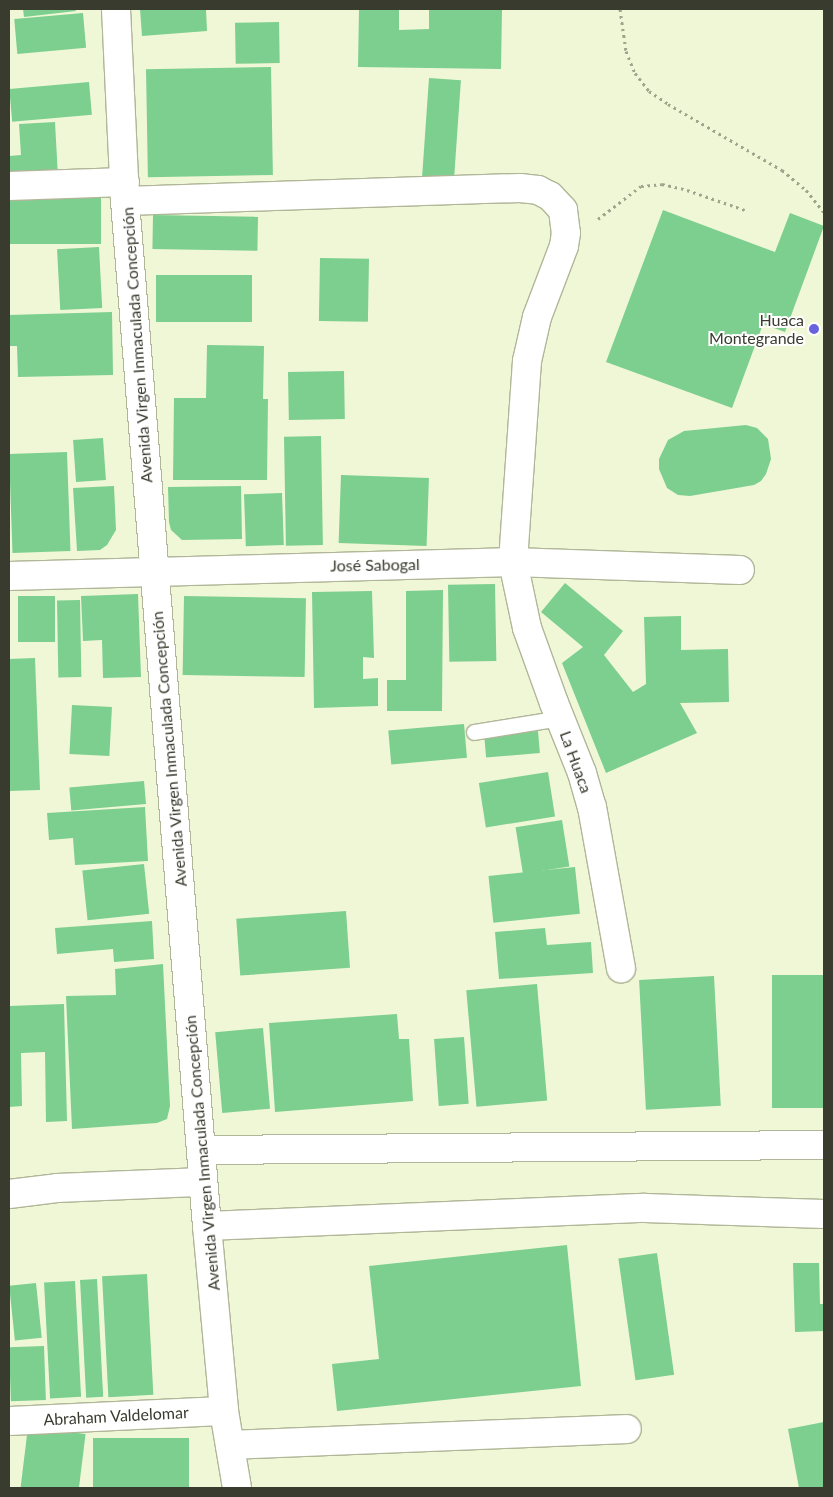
<!DOCTYPE html>
<html>
<head>
<meta charset="utf-8">
<style>
	body { margin:0 }
	#map { position:relative; width:833px; height:1497px; overflow:hidden; background:#f0f7d7; font-family:Lato,sans-serif }
	div>[style] { position:absolute }
	.building>* { inset:0; background:#7ccf8e; transform-origin:0 0 }
	.path>* { height:3px; margin-top:-1.5px; transform-origin:0; background:repeating-linear-gradient(90deg,#9fa48d 0 2.5px,transparent 0 6.5px) }
	.roads { filter:drop-shadow(1px 0 #b0b698) drop-shadow(-1px 0 #b0b698) drop-shadow(0 1px #b0b698) drop-shadow(0 -1px #b0b698) }
	.lane>* { height:15px; margin:-7.5px; padding:0 7.5px; transform-origin:7.5px; border-radius:7.5px; background:#fff }
	.street>* { height:28px; margin:-14px; padding:0 14px; transform-origin:14px; border-radius:14px; background:#fff }
	.dots>* { width:14px; height:14px; translate:-50% -50%; box-sizing:border-box; border:2px solid #fff; border-radius:50% }
	span { translate:-50% -50%; white-space:nowrap; text-align:center; line-height:1.15; -webkit-text-stroke:4px #fff; paint-order:stroke }
	.poi-label { font-size:16px; color:#393b2f }
	.right { translate:-100% -50%; text-align:right }
	.street-label { font-size:16px; color:#393b2f }
	.frame { position:absolute; inset:0; border:10px solid #393b2f; pointer-events:none }
</style>
</head>
<body>
<div id="map">
	<div class="building">
		<i style="clip-path:polygon(23px 9px,75px 9px,76px 11px,24px 17px)"></i>
		<i style="clip-path:polygon(140px 9px,206px 9px,207px 31px,142px 36px)"></i>
		<i style="clip-path:polygon(359px 9px,399px 9px,399px 30px,429px 29px,429px 9px,502px 9px,501px 69px,358px 67px)"></i>
		<i style="left:83px;top:13px;width:35px;height:69px;rotate:85deg"></i>
		<i style="left:279px;top:22px;width:41px;height:44px;rotate:89deg"></i>
		<i style="left:271px;top:67px;width:108px;height:125px;rotate:89deg"></i>
		<i style="left:429px;top:78px;width:32px;height:102px;rotate:4deg"></i>
		<i style="left:89px;top:82px;width:33px;height:80px;rotate:85deg"></i>
		<i style="clip-path:polygon(55px 122px,58px 177px,9px 180px,9px 156px,21px 155px,19px 124px)"></i>
		<i style="left:101px;top:195px;width:49px;height:92px;rotate:90deg"></i>
		<i style="clip-path:polygon(663px 210px,775px 252px,790px 213px,824px 226px,785px 332px,763px 324px,732px 408px,606px 362px)"></i>
		<i style="left:153px;top:215px;width:105px;height:34px;rotate:1deg"></i>
		<i style="left:99px;top:247px;width:61px;height:42px;rotate:87deg"></i>
		<i style="left:320px;top:258px;width:49px;height:63px;rotate:1deg"></i>
		<i style="left:156px;top:275px;width:96px;height:47px"></i>
		<i style="clip-path:polygon(112px 312px,113px 375px,18px 377px,17px 346px,9px 346px,9px 315px)"></i>
		<i style="clip-path:polygon(207px 345px,264px 346px,263px 399px,268px 399px,267px 480px,173px 480px,174px 398px,206px 398px)"></i>
		<i style="left:344px;top:371px;width:48px;height:56px;rotate:89deg"></i>
		<i style="clip-path:polygon(746px 425px,757px 428px,768px 439px,771px 459px,766px 474px,761px 481px,754px 485px,690px 496px,678px 495px,667px 488px,659px 469px,659px 459px,668px 440px,684px 431px)"></i>
		<i style="left:321px;top:436px;width:109px;height:37px;rotate:89deg"></i>
		<i style="left:103px;top:438px;width:42px;height:30px;rotate:86deg"></i>
		<i style="left:67px;top:452px;width:99px;height:58px;rotate:88deg"></i>
		<i style="left:341px;top:475px;width:88px;height:68px;rotate:2deg"></i>
		<i style="clip-path:polygon(114px 486px,116px 530px,107px 545px,100px 550px,77px 551px,73px 488px)"></i>
		<i style="clip-path:polygon(241px 486px,242px 539px,182px 540px,171px 530px,169px 522px,168px 487px)"></i>
		<i style="left:282px;top:493px;width:52px;height:38px;rotate:88deg"></i>
		<i style="clip-path:polygon(565px 583px,623px 631px,604px 655px,633px 692px,646px 684px,644px 617px,681px 616px,681px 650px,728px 649px,729px 702px,680px 703px,697px 733px,606px 773px,562px 663px,583px 647px,541px 612px)"></i>
		<i style="left:495px;top:584px;width:77px;height:47px;rotate:89deg"></i>
		<i style="clip-path:polygon(443px 590px,442px 711px,387px 711px,387px 680px,406px 680px,406px 591px)"></i>
		<i style="clip-path:polygon(372px 591px,374px 658px,363px 657px,363px 679px,378px 678px,378px 706px,314px 708px,312px 592px)"></i>
		<i style="clip-path:polygon(138px 594px,141px 677px,103px 678px,102px 640px,83px 641px,81px 596px)"></i>
		<i style="left:18px;top:596px;width:37px;height:46px"></i>
		<i style="left:184px;top:596px;width:122px;height:79px;rotate:1deg"></i>
		<i style="left:80px;top:600px;width:77px;height:23px;rotate:89deg"></i>
		<i style="clip-path:polygon(35px 658px,40px 790px,9px 791px,9px 659px)"></i>
		<i style="left:72px;top:705px;width:40px;height:49px;rotate:3deg"></i>
		<i style="left:464px;top:724px;width:34px;height:76px;rotate:85deg"></i>
		<i style="left:538px;top:731px;width:22px;height:54px;rotate:85deg"></i>
		<i style="left:548px;top:772px;width:45px;height:70px;rotate:81deg"></i>
		<i style="left:144px;top:781px;width:23px;height:75px;rotate:85deg"></i>
		<i style="clip-path:polygon(145px 807px,148px 861px,75px 865px,73px 838px,49px 840px,47px 813px)"></i>
		<i style="left:562px;top:820px;width:47px;height:47px;rotate:81deg"></i>
		<i style="left:144px;top:864px;width:50px;height:62px;rotate:84deg"></i>
		<i style="left:575px;top:867px;width:47px;height:87px;rotate:84deg"></i>
		<i style="left:346px;top:911px;width:57px;height:110px;rotate:86deg"></i>
		<i style="clip-path:polygon(152px 921px,154px 959px,114px 962px,113px 949px,57px 954px,55px 928px)"></i>
		<i style="clip-path:polygon(545px 928px,547px 945px,591px 942px,593px 973px,499px 979px,495px 932px)"></i>
		<i style="clip-path:polygon(163px 964px,170px 1106px,167px 1119px,157px 1123px,72px 1129px,66px 996px,116px 995px,115px 969px)"></i>
		<i style="left:772px;top:975px;width:52px;height:133px"></i>
		<i style="left:714px;top:976px;width:130px;height:75px;rotate:87deg"></i>
		<i style="left:537px;top:984px;width:117px;height:71px;rotate:85deg"></i>
		<i style="clip-path:polygon(64px 1004px,67px 1121px,46px 1122px,45px 1052px,21px 1053px,22px 1106px,9px 1107px,9px 1006px)"></i>
		<i style="clip-path:polygon(397px 1014px,399px 1039px,409px 1039px,413px 1101px,275px 1112px,269px 1023px)"></i>
		<i style="left:263px;top:1028px;width:81px;height:48px;rotate:85deg"></i>
		<i style="left:464px;top:1037px;width:67px;height:30px;rotate:86deg"></i>
		<i style="clip-path:polygon(567px 1245px,581px 1386px,337px 1411px,332px 1364px,379px 1359px,369px 1266px)"></i>
		<i style="left:657px;top:1253px;width:123px;height:39px;rotate:82deg"></i>
		<i style="clip-path:polygon(793px 1263px,819px 1263px,820px 1304px,824px 1304px,824px 1331px,795px 1332px)"></i>
		<i style="left:147px;top:1274px;width:121px;height:45px;rotate:87deg"></i>
		<i style="left:97px;top:1279px;width:118px;height:17px;rotate:87deg"></i>
		<i style="left:75px;top:1281px;width:116px;height:31px;rotate:87deg"></i>
		<i style="left:36px;top:1283px;width:55px;height:27px;rotate:84deg"></i>
		<i style="left:44px;top:1346px;width:54px;height:35px;rotate:88deg"></i>
		<i style="clip-path:polygon(824px 1422px,824px 1488px,799px 1488px,788px 1429px)"></i>
		<i style="left:28px;top:1427px;width:58px;height:62px;rotate:7deg"></i>
		<i style="left:93px;top:1438px;width:96px;height:50px"></i>
	</div>
	<div class="path">
		<i style="left:620px;top:9px;width:42px;rotate:81.9deg"></i>
		<i style="left:626px;top:51px;width:24px;rotate:68deg"></i>
		<i style="left:635px;top:73px;width:23px;rotate:52deg"></i>
		<i style="left:649px;top:91px;width:23px;rotate:34deg"></i>
		<i style="left:668px;top:104px;width:132px;rotate:30.1deg"></i>
		<i style="left:782px;top:170px;width:31px;rotate:40deg"></i>
		<i style="left:806px;top:190px;width:28px;rotate:51deg"></i>
		<i style="left:598px;top:219px;width:54px;rotate:-37.5deg"></i>
		<i style="left:641px;top:186px;width:21px;rotate:-5deg"></i>
		<i style="left:662px;top:184px;width:26px;rotate:13deg"></i>
		<i style="left:687px;top:190px;width:61px;rotate:19deg"></i>
	</div>
	<div class="roads">
		<div class="lane">
			<i style="left:474px;top:732px;width:87px;rotate:-9.2deg"></i>
		</div>
		<div class="street">
			<i style="left:116px;top:9px;width:192px;rotate:87.3deg"></i>
			<i style="left:125px;top:201px;width:1028px;rotate:85.43deg"></i>
			<i style="left:207px;top:1226px;width:186px;rotate:84.7deg"></i>
			<i style="left:224px;top:1411px;width:78px;rotate:80.4deg"></i>
			<i style="left:9px;top:186px;width:116px;rotate:-2deg"></i>
			<i style="left:125px;top:201px;width:395px;rotate:-1.9deg"></i>
			<i style="left:520px;top:188px;width:18px;rotate:6deg"></i>
			<i style="left:538px;top:190px;width:13px;rotate:27deg"></i>
			<i style="left:550px;top:196px;width:19px;rotate:47deg"></i>
			<i style="left:563px;top:210px;width:23px;rotate:83deg"></i>
			<i style="left:566px;top:233px;width:13px;rotate:99deg"></i>
			<i style="left:564px;top:246px;width:76px;rotate:110.8deg"></i>
			<i style="left:537px;top:317px;width:45px;rotate:102.8deg"></i>
			<i style="left:527px;top:361px;width:201px;rotate:94deg"></i>
			<i style="left:513px;top:562px;width:67px;rotate:78deg"></i>
			<i style="left:527px;top:628px;width:80px;rotate:70.2deg"></i>
			<i style="left:554px;top:703px;width:75px;rotate:68.2deg"></i>
			<i style="left:582px;top:773px;width:35px;rotate:74deg"></i>
			<i style="left:592px;top:807px;width:164px;rotate:79.8deg"></i>
			<i style="left:9px;top:576px;width:504px;rotate:-1.59deg"></i>
			<i style="left:513px;top:562px;width:227px;rotate:2deg"></i>
			<i style="left:201px;top:1150px;width:623px;rotate:-0.46deg"></i>
			<i style="left:9px;top:1194px;width:48px;rotate:-7.1deg"></i>
			<i style="left:57px;top:1188px;width:146px;rotate:-2.4deg"></i>
			<i style="left:207px;top:1226px;width:438px;rotate:-2.4deg"></i>
			<i style="left:645px;top:1208px;width:179px;rotate:1.9deg"></i>
			<i style="left:9px;top:1421px;width:215px;rotate:-2.7deg"></i>
			<i style="left:230px;top:1445px;width:397px;rotate:-2.3deg"></i>
		</div>
	</div>
	<div class="dots">
		<i style="left:814px;top:329px;background:#6862dc"></i>
	</div>
	<div class="poi-label">
		<span class="right" style="left:804px;top:329px">Huaca<br>Montegrande</span>
	</div>
	<div class="street-label">
		<span style="left:137px;top:345px;rotate:-94deg">Avenida Virgen Inmaculada Concepción</span>
		<span style="left:375px;top:565px;rotate:-1deg">José Sabogal</span>
		<span style="left:169px;top:749px;rotate:-95deg">Avenida Virgen Inmaculada Concepción</span>
		<span style="left:576px;top:762px;rotate:70deg">La Huaca</span>
		<span style="left:202px;top:1153px;rotate:-95deg">Avenida Virgen Inmaculada Concepción</span>
		<span style="left:116px;top:1416px;rotate:-3deg">Abraham Valdelomar</span>
	</div>
	<div class="frame"></div>
</div>
</body>
</html>
